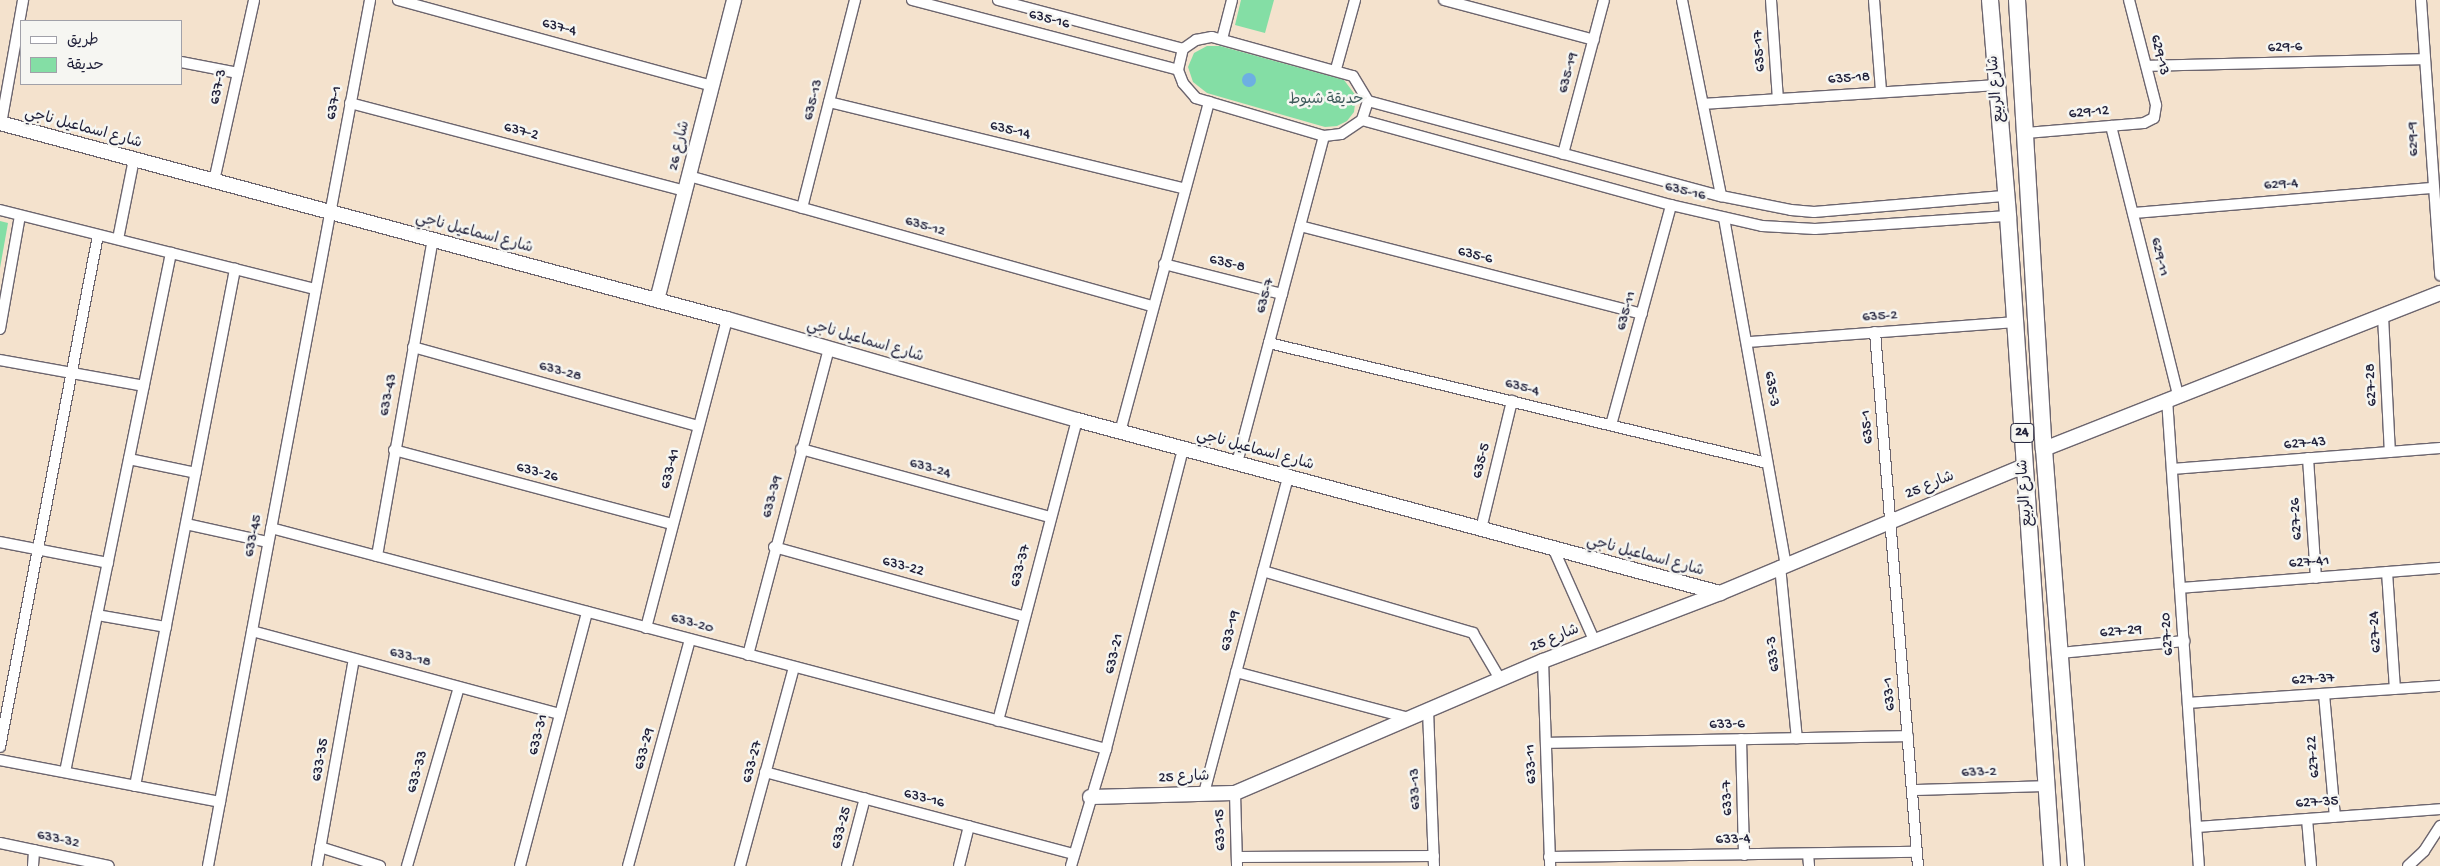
<!DOCTYPE html>
<html>
<head>
<meta charset="utf-8">
<style>
	body { margin:0 }
	#map { position:relative; width:2440px; height:866px; overflow:hidden; background:#f4e2cd; font-family:"Gochi Hand","Playpen Sans Arabic",sans-serif }
	div>[style] { position:absolute }
	.green>* { inset:0; background:#84dea5 }
	.water>* { inset:0; background:#6dafe2 }
	.round { border-radius:50% }
	.roads { filter:drop-shadow(1px 0 #6c656e) drop-shadow(-1px 0 #6c656e) drop-shadow(0 1px #6c656e) drop-shadow(0 -1px #6c656e) }
	.street>* { height:10px; margin:-5px; padding:0 5px; transform-origin:5px; border-radius:5px; background:#fff }
	.secondary>* { height:14px; margin:-7px; padding:0 7px; transform-origin:7px; border-radius:7px; background:#fff }
	.primary>* { height:16px; margin:-8px; padding:0 8px; transform-origin:8px; border-radius:8px; background:#fff }
	span { translate:-50% -50%; white-space:nowrap; text-align:center; line-height:1.15; -webkit-text-stroke:5px #f6f6f2; paint-order:stroke }
	.shield-label span { padding:1px 4px; background:#f6f6f2; border:1px solid; border-radius:4px; -webkit-text-stroke-width:0 }
	.shield-label { font-size:14px; color:#22223b; font-weight:700 }
	.street-label { font-size:15px; color:#22223b }
	.park-label { font-size:15px; color:#3f5a5b }
	.legend { position:absolute; left:20px; top:20px; width:162px; height:65px; box-sizing:border-box; background:#f6f6f2; border:1px solid #a1a1a9; margin:0; padding:6px 9px; list-style:none; font-size:15px; color:#22223b }
	.legend li { display:flex; align-items:center; gap:10px; height:25px }
	.legend b { width:25px; border:1px solid #a1a1a9 }
</style>
</head>
<body>
<div id="map">
	<div class="green">
		<i style="clip-path:polygon(1241px 0,1274px 0,1265px 33px,1235px 25px)"></i>
		<i style="clip-path:polygon(1207px 46px,1220px 46px,1344px 80px,1356px 96px,1354px 112px,1347px 121px,1337px 126px,1325px 127px,1207px 93px,1193px 82px,1188px 67px,1194px 53px)"></i>
		<i style="clip-path:polygon(0 221px,8px 223px,0 268px)"></i>
	</div>
	<div class="water">
		<i class="round" style="left:1242px;top:73px;width:14px;height:14px"></i>
	</div>
	<div class="roads">
		<div class="street">
			<i style="left:398px;top:0;width:326px;rotate:15.3deg"></i>
			<i style="left:912px;top:0;width:275px;rotate:14.7deg"></i>
			<i style="left:998px;top:0;width:191px;rotate:14.8deg"></i>
			<i style="left:1444px;top:0;width:155px;rotate:14.9deg"></i>
			<i style="left:1682px;top:0;width:200px;rotate:78.7deg"></i>
			<i style="left:1771px;top:0;width:99px;rotate:86deg"></i>
			<i style="left:1874px;top:0;width:92px;rotate:85.6deg"></i>
			<i style="left:2421px;top:0;width:276px;rotate:86deg"></i>
			<i style="left:1212px;top:37px;width:146px;rotate:15.5deg"></i>
			<i style="left:1353px;top:76px;width:29px;rotate:59deg"></i>
			<i style="left:1368px;top:101px;width:20px;rotate:108deg"></i>
			<i style="left:1362px;top:120px;width:25px;rotate:146deg"></i>
			<i style="left:1341px;top:134px;width:17px;rotate:173deg"></i>
			<i style="left:1324px;top:136px;width:134px;rotate:-163.5deg"></i>
			<i style="left:1196px;top:98px;width:20px;rotate:-131deg"></i>
			<i style="left:1183px;top:83px;width:14px;rotate:-111deg"></i>
			<i style="left:1178px;top:70px;width:22px;rotate:-77deg"></i>
			<i style="left:1183px;top:49px;width:16px;rotate:-35deg"></i>
			<i style="left:1196px;top:40px;width:16px;rotate:-11deg"></i>
			<i style="left:1222px;top:39px;width:40px;rotate:-75.6deg"></i>
			<i style="left:181px;top:62px;width:58px;rotate:10.9deg"></i>
			<i style="left:2147px;top:66px;width:277px;rotate:-1.4deg"></i>
			<i style="left:1336px;top:69px;width:72px;rotate:-74.6deg"></i>
			<i style="left:1368px;top:101px;width:366px;rotate:15.1deg"></i>
			<i style="left:1721px;top:196px;width:71px;rotate:11.3deg"></i>
			<i style="left:1791px;top:210px;width:23px;rotate:5deg"></i>
			<i style="left:1814px;top:212px;width:193px;rotate:-4.8deg"></i>
			<i style="left:829px;top:102px;width:366px;rotate:13.7deg"></i>
			<i style="left:350px;top:103px;width:346px;rotate:14.7deg"></i>
			<i style="left:1703px;top:104px;width:294px;rotate:-3.7deg"></i>
			<i style="left:1362px;top:120px;width:320px;rotate:15.4deg"></i>
			<i style="left:1671px;top:205px;width:93px;rotate:13deg"></i>
			<i style="left:1762px;top:226px;width:53px;rotate:3.2deg"></i>
			<i style="left:1815px;top:229px;width:193px;rotate:-3.9deg"></i>
			<i style="left:1px;top:124px;width:126px;rotate:-79.9deg"></i>
			<i style="left:2111px;top:126px;width:277px;rotate:76deg"></i>
			<i style="left:2026px;top:133px;width:118px;rotate:-4.8deg"></i>
			<i style="left:2144px;top:123px;width:11px;rotate:-27deg"></i>
			<i style="left:2154px;top:118px;width:13px;rotate:-81deg"></i>
			<i style="left:2156px;top:105px;width:108px;rotate:-104.4deg"></i>
			<i style="left:1563px;top:154px;width:159px;rotate:-75.1deg"></i>
			<i style="left:689px;top:176px;width:481px;rotate:15.7deg"></i>
			<i style="left:214px;top:181px;width:185px;rotate:-77.5deg"></i>
			<i style="left:802px;top:208px;width:215px;rotate:-75.7deg"></i>
			<i style="left:0;top:210px;width:325px;rotate:14.1deg"></i>
			<i style="left:2133px;top:213px;width:300px;rotate:-4.8deg"></i>
			<i style="left:1724px;top:218px;width:352px;rotate:79.9deg"></i>
			<i style="left:1300px;top:226px;width:353px;rotate:14.4deg"></i>
			<i style="left:118px;top:239px;width:82px;rotate:-78.7deg"></i>
			<i style="left:1164px;top:264px;width:122px;rotate:14.3deg"></i>
			<i style="left:2383px;top:316px;width:136px;rotate:87.1deg"></i>
			<i style="left:0;top:329px;width:115px;rotate:-80deg"></i>
			<i style="left:1875px;top:332px;width:536px;rotate:85.4deg"></i>
			<i style="left:1749px;top:342px;width:266px;rotate:-4.3deg"></i>
			<i style="left:1269px;top:343px;width:512px;rotate:13.55deg"></i>
			<i style="left:413px;top:347px;width:296px;rotate:15.5deg"></i>
			<i style="left:0;top:360px;width:146px;rotate:10.2deg"></i>
			<i style="left:2167px;top:399px;width:468px;rotate:86.1deg"></i>
			<i style="left:1611px;top:425px;width:228px;rotate:-74.7deg"></i>
			<i style="left:1120px;top:432px;width:342px;rotate:-74.9deg"></i>
			<i style="left:801px;top:449px;width:258px;rotate:15.3deg"></i>
			<i style="left:394px;top:450px;width:288px;rotate:14.9deg"></i>
			<i style="left:2308px;top:458px;width:120px;rotate:86.2deg"></i>
			<i style="left:129px;top:459px;width:68px;rotate:11.8deg"></i>
			<i style="left:1237px;top:463px;width:338px;rotate:-75.1deg"></i>
			<i style="left:2172px;top:469px;width:269px;rotate:-4.5deg"></i>
			<i style="left:186px;top:524px;width:84px;rotate:12.4deg"></i>
			<i style="left:271px;top:528px;width:864px;rotate:14.82deg"></i>
			<i style="left:1481px;top:529px;width:132px;rotate:-76.4deg"></i>
			<i style="left:0;top:542px;width:110px;rotate:11deg"></i>
			<i style="left:774px;top:547px;width:258px;rotate:15.5deg"></i>
			<i style="left:1554px;top:550px;width:98px;rotate:66deg"></i>
			<i style="left:377px;top:556px;width:321px;rotate:-80deg"></i>
			<i style="left:1780px;top:566px;width:173px;rotate:84.4deg"></i>
			<i style="left:1263px;top:571px;width:219px;rotate:16.4deg"></i>
			<i style="left:1473px;top:633px;width:53px;rotate:59.6deg"></i>
			<i style="left:2387px;top:572px;width:117px;rotate:86.1deg"></i>
			<i style="left:2180px;top:588px;width:261px;rotate:-4.4deg"></i>
			<i style="left:97px;top:615px;width:70px;rotate:9.9deg"></i>
			<i style="left:646px;top:628px;width:319px;rotate:-75.3deg"></i>
			<i style="left:252px;top:631px;width:319px;rotate:15.1deg"></i>
			<i style="left:2060px;top:653px;width:125px;rotate:-5.5deg"></i>
			<i style="left:748px;top:655px;width:317px;rotate:-75.2deg"></i>
			<i style="left:1543px;top:661px;width:205px;rotate:88deg"></i>
			<i style="left:1236px;top:672px;width:179px;rotate:14.9deg"></i>
			<i style="left:2324px;top:694px;width:123px;rotate:84.9deg"></i>
			<i style="left:2188px;top:703px;width:253px;rotate:-3.9deg"></i>
			<i style="left:1428px;top:710px;width:156px;rotate:87.8deg"></i>
			<i style="left:998px;top:721px;width:311px;rotate:-75.3deg"></i>
			<i style="left:1741px;top:739px;width:116px;rotate:88.5deg"></i>
			<i style="left:1546px;top:743px;width:362px;rotate:-1.1deg"></i>
			<i style="left:0;top:747px;width:521px;rotate:-79.16deg"></i>
			<i style="left:0;top:760px;width:224px;rotate:10.8deg"></i>
			<i style="left:65px;top:772px;width:530px;rotate:-78.46deg"></i>
			<i style="left:765px;top:772px;width:320px;rotate:14.9deg"></i>
			<i style="left:135px;top:786px;width:527px;rotate:-79.05deg"></i>
			<i style="left:1913px;top:790px;width:134px;rotate:-1.7deg"></i>
			<i style="left:1204px;top:793px;width:327px;rotate:-75.1deg"></i>
			<i style="left:1235px;top:793px;width:73px;rotate:88.4deg"></i>
			<i style="left:2307px;top:819px;width:47px;rotate:85.1deg"></i>
			<i style="left:2197px;top:827px;width:244px;rotate:-4.2deg"></i>
			<i style="left:0;top:843px;width:111px;rotate:11.9deg"></i>
			<i style="left:320px;top:847px;width:63px;rotate:17.6deg"></i>
			<i style="left:1808px;top:854px;width:12px;rotate:85deg"></i>
			<i style="left:1237px;top:857px;width:197px;rotate:-0.3deg"></i>
			<i style="left:1549px;top:857px;width:368px;rotate:-0.8deg"></i>
			<i style="left:33px;top:866px;width:16px;rotate:-86deg"></i>
			<i style="left:208px;top:866px;width:881px;rotate:-79.4deg"></i>
			<i style="left:317px;top:866px;width:210px;rotate:-79.9deg"></i>
			<i style="left:407px;top:866px;width:186px;rotate:-73.8deg"></i>
			<i style="left:520px;top:866px;width:263px;rotate:-75.2deg"></i>
			<i style="left:628px;top:866px;width:235px;rotate:-74.7deg"></i>
			<i style="left:740px;top:866px;width:206px;rotate:-74.8deg"></i>
			<i style="left:847px;top:866px;width:70px;rotate:-75.2deg"></i>
			<i style="left:959px;top:866px;width:41px;rotate:-76deg"></i>
			<i style="left:1071px;top:866px;width:122px;rotate:-73.3deg"></i>
			<i style="left:1106px;top:749px;width:310px;rotate:-75.6deg"></i>
			<i style="left:2408px;top:866px;width:22px;rotate:-43deg"></i>
			<i style="left:2424px;top:851px;width:30px;rotate:-57deg"></i>
		</div>
		<div class="secondary">
			<i style="left:0;top:123px;width:753px;rotate:15.09deg"></i>
			<i style="left:727px;top:319px;width:364px;rotate:16.1deg"></i>
			<i style="left:1077px;top:420px;width:666px;rotate:15.06deg"></i>
			<i style="left:657px;top:300px;width:310px;rotate:-75.6deg"></i>
			<i style="left:2044px;top:449px;width:426px;rotate:-21.5deg"></i>
			<i style="left:1090px;top:797px;width:145px;rotate:-1.6deg"></i>
			<i style="left:1235px;top:793px;width:335px;rotate:-23.2deg"></i>
			<i style="left:1543px;top:661px;width:190px;rotate:-21deg"></i>
			<i style="left:1720px;top:593px;width:329px;rotate:-22.7deg"></i>
		</div>
		<div class="primary">
			<i style="left:1990px;top:0;width:217px;rotate:85.2deg"></i>
			<i style="left:2008px;top:216px;width:651px;rotate:86.13deg"></i>
			<i style="left:2017px;top:0;width:450px;rotate:86.6deg"></i>
			<i style="left:2044px;top:449px;width:418px;rotate:85.6deg"></i>
		</div>
	</div>
	<div class="shield-label">
		<span style="left:2022px;top:433px">24</span>
	</div>
	<div class="street-label">
		<span style="left:1049px;top:20px;rotate:15deg">635-16</span>
		<span style="left:559px;top:28px;rotate:15deg">637-4</span>
		<span style="left:2285px;top:48px;rotate:-2deg">629-6</span>
		<span style="left:1760px;top:51px;rotate:-94deg">635-17</span>
		<span style="left:2159px;top:55px;rotate:76deg">629-13</span>
		<span style="left:1569px;top:73px;rotate:-75deg">635-19</span>
		<span style="left:1849px;top:79px;rotate:-4deg">635-18</span>
		<span style="left:219px;top:87px;rotate:-78deg">637-3</span>
		<span style="left:1997px;top:89px;rotate:-95deg">شارع الربيع</span>
		<span style="left:814px;top:100px;rotate:-76deg">635-13</span>
		<span style="left:335px;top:103px;rotate:-79deg">637-1</span>
		<span style="left:2089px;top:113px;rotate:-5deg">629-12</span>
		<span style="left:83px;top:129px;rotate:15deg">شارع اسماعيل ناجي</span>
		<span style="left:1010px;top:131px;rotate:14deg">635-14</span>
		<span style="left:521px;top:132px;rotate:15deg">637-2</span>
		<span style="left:2414px;top:139px;rotate:-93deg">629-9</span>
		<span style="left:680px;top:146px;rotate:-76deg">شارع 26</span>
		<span style="left:2281px;top:185px;rotate:-5deg">629-4</span>
		<span style="left:1685px;top:192px;rotate:14deg">635-16</span>
		<span style="left:925px;top:227px;rotate:16deg">635-12</span>
		<span style="left:474px;top:234px;rotate:15deg">شارع اسماعيل ناجي</span>
		<span style="left:1475px;top:256px;rotate:14deg">635-6</span>
		<span style="left:2159px;top:257px;rotate:76deg">629-11</span>
		<span style="left:1227px;top:264px;rotate:14deg">635-8</span>
		<span style="left:1266px;top:296px;rotate:-75deg">635-7</span>
		<span style="left:1627px;top:311px;rotate:-75deg">635-11</span>
		<span style="left:1880px;top:317px;rotate:-4deg">635-2</span>
		<span style="left:865px;top:342px;rotate:16deg">شارع اسماعيل ناجي</span>
		<span style="left:560px;top:372px;rotate:15deg">633-28</span>
		<span style="left:2372px;top:385px;rotate:-93deg">627-28</span>
		<span style="left:1522px;top:388px;rotate:14deg">635-4</span>
		<span style="left:1771px;top:389px;rotate:81deg">635-3</span>
		<span style="left:389px;top:395px;rotate:-79deg">633-43</span>
		<span style="left:1868px;top:427px;rotate:-95deg">635-1</span>
		<span style="left:2305px;top:444px;rotate:-5deg">627-43</span>
		<span style="left:1255px;top:451px;rotate:15deg">شارع اسماعيل ناجي</span>
		<span style="left:1482px;top:461px;rotate:-76deg">635-5</span>
		<span style="left:671px;top:469px;rotate:-75deg">633-41</span>
		<span style="left:930px;top:469px;rotate:15deg">633-24</span>
		<span style="left:537px;top:473px;rotate:15deg">633-26</span>
		<span style="left:1930px;top:486px;rotate:-22deg">شارع 25</span>
		<span style="left:2026px;top:493px;rotate:-94deg">شارع الربيع</span>
		<span style="left:773px;top:497px;rotate:-75deg">633-39</span>
		<span style="left:2297px;top:519px;rotate:-94deg">627-26</span>
		<span style="left:254px;top:536px;rotate:-79deg">633-45</span>
		<span style="left:1645px;top:557px;rotate:15deg">شارع اسماعيل ناجي</span>
		<span style="left:2309px;top:563px;rotate:-4deg">627-41</span>
		<span style="left:1021px;top:566px;rotate:-75deg">633-37</span>
		<span style="left:903px;top:567px;rotate:15deg">633-22</span>
		<span style="left:692px;top:624px;rotate:15deg">633-20</span>
		<span style="left:1231px;top:631px;rotate:-75deg">633-19</span>
		<span style="left:2121px;top:632px;rotate:-5deg">627-29</span>
		<span style="left:2376px;top:632px;rotate:-94deg">627-24</span>
		<span style="left:2168px;top:634px;rotate:-94deg">627-20</span>
		<span style="left:1555px;top:639px;rotate:-22deg">شارع 25</span>
		<span style="left:1115px;top:654px;rotate:-76deg">633-21</span>
		<span style="left:1774px;top:654px;rotate:-96deg">633-3</span>
		<span style="left:410px;top:658px;rotate:15deg">633-18</span>
		<span style="left:2313px;top:680px;rotate:-4deg">627-37</span>
		<span style="left:1890px;top:694px;rotate:-95deg">633-1</span>
		<span style="left:1727px;top:725px;rotate:-1deg">633-6</span>
		<span style="left:539px;top:735px;rotate:-75deg">633-31</span>
		<span style="left:645px;top:749px;rotate:-75deg">633-29</span>
		<span style="left:2314px;top:757px;rotate:-95deg">627-22</span>
		<span style="left:321px;top:760px;rotate:-80deg">633-35</span>
		<span style="left:753px;top:762px;rotate:-75deg">633-27</span>
		<span style="left:1532px;top:764px;rotate:-92deg">633-11</span>
		<span style="left:418px;top:772px;rotate:-74deg">633-33</span>
		<span style="left:1979px;top:773px;rotate:-2deg">633-2</span>
		<span style="left:1184px;top:778px;rotate:-2deg">شارع 25</span>
		<span style="left:1416px;top:789px;rotate:-92deg">633-13</span>
		<span style="left:1728px;top:798px;rotate:-92deg">633-7</span>
		<span style="left:924px;top:799px;rotate:15deg">633-16</span>
		<span style="left:2317px;top:803px;rotate:-4deg">627-35</span>
		<span style="left:842px;top:828px;rotate:-75deg">633-25</span>
		<span style="left:1221px;top:830px;rotate:-92deg">633-15</span>
		<span style="left:58px;top:840px;rotate:12deg">633-32</span>
		<span style="left:1733px;top:840px;rotate:-1deg">633-4</span>
	</div>
	<div class="park-label">
		<span style="left:1326px;top:101px">حديقة شبوط</span>
	</div>
	<ul class="legend">
	<li><b style="height:6px;background:#fff"></b>طريق</li>
	<li><b style="height:14px;background:#84dea5"></b>حديقة</li>
	</ul>
</div>
</body>
</html>
